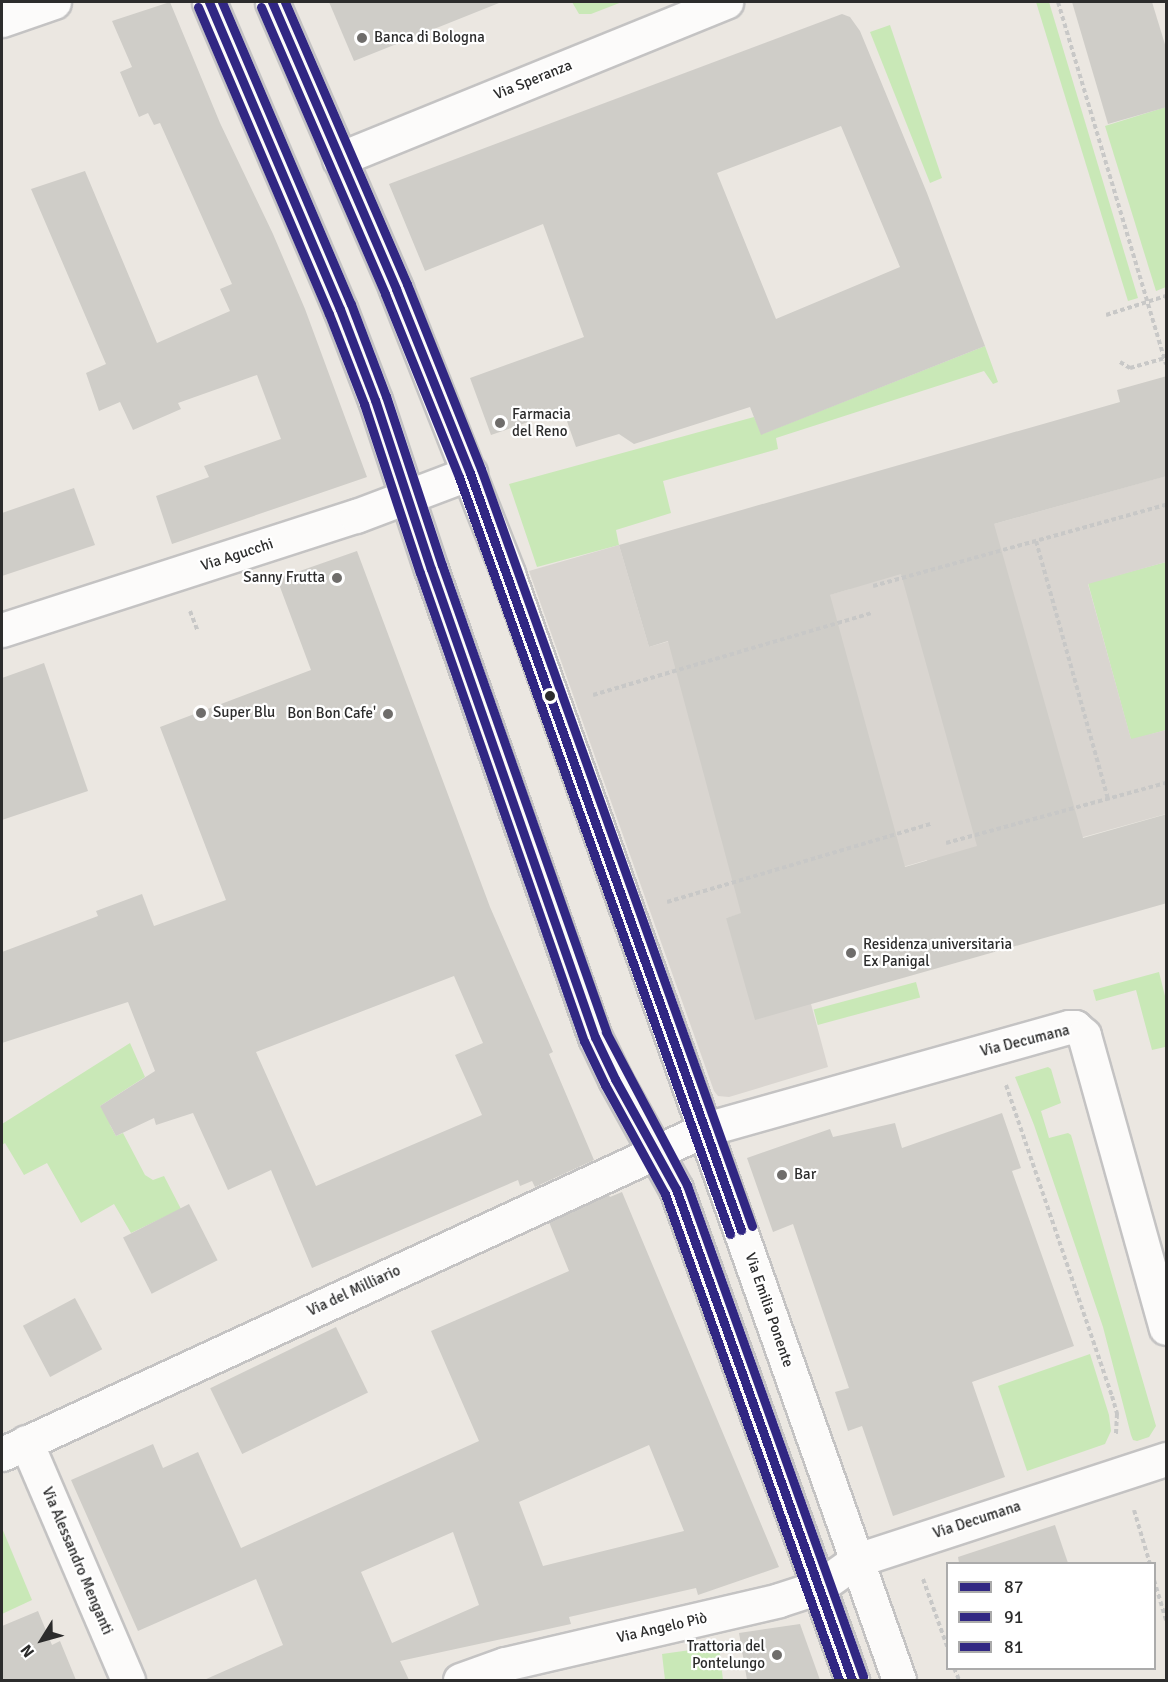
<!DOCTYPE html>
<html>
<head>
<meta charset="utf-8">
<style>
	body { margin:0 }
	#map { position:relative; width:1168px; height:1682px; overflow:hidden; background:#ebe7e1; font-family:Signika,sans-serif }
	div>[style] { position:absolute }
	.green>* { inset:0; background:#c9e8b7; transform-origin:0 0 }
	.plaza>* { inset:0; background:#d9d5d0 }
	.building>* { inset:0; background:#cfcdc8; transform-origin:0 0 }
	.path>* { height:4px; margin-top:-2px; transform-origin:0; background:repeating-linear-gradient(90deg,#c8c8c7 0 4.5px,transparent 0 7.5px) }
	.roads { filter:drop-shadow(2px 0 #c4c3c3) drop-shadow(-2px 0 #c4c3c3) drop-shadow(0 2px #c4c3c3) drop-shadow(0 -2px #c4c3c3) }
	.street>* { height:33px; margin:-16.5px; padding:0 16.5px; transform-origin:16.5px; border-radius:16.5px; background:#fcfbfa }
	.secondary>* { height:33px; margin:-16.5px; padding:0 16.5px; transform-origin:16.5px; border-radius:16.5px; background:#fcfbfa }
	.bus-1>* { height:9px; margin:-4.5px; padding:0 4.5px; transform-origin:4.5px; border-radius:4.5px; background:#312783 }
	.bus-2>* { height:9px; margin:-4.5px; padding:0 4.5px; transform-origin:4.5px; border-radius:4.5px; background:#312783 }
	.bus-3>* { height:9px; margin:-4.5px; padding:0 4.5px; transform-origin:4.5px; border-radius:4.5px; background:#312783 }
	.dots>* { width:16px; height:16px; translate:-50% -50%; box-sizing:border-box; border:3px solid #fff; border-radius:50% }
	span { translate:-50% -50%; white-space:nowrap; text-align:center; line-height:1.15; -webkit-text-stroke:4.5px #fff; paint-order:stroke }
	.poi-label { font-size:15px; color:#2c2c2c }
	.left { translate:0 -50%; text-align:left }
	.right { translate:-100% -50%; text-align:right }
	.street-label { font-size:15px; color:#2c2c2c }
	.frame { position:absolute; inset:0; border:3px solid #2c2c2c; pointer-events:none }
	.legend { position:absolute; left:946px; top:1562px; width:210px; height:108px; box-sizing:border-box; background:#fff; border:2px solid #ababab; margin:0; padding:8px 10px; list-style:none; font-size:18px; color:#2c2c2c }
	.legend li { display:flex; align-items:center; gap:12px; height:30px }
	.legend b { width:30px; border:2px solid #ababab }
	.north { position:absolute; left:12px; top:1610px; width:60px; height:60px; -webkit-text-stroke:4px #fff; paint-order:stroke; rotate:233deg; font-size:16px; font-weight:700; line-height:24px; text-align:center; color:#2c2c2c }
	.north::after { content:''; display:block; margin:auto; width:21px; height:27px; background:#2c2c2c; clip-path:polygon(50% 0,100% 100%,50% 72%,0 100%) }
</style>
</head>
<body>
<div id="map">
	<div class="green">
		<i style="clip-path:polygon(572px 2px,622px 2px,591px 14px,579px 14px)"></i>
		<i style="clip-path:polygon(1036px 2px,1049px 2px,1138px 298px,1128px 301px)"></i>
		<i style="clip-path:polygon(890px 25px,942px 178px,930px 183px,870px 32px)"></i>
		<i style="clip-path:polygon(1166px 107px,1166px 287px,1156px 291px,1105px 126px)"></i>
		<i style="clip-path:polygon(985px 346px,998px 382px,993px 384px,984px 371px,776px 438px,778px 449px,663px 481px,671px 513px,616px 530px,619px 545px,537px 567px,509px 484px,754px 417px,762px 434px)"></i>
		<i style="clip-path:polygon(1166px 562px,1166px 730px,1131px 740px,1088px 583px)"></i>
		<i style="clip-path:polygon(1159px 972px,1166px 1000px,1166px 1052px,1165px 1047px,1152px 1050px,1136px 990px,1096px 1001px,1093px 990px)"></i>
		<i style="left:916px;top:982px;width:16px;height:106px;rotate:75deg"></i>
		<i style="clip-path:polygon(130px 1043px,145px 1077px,100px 1106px,113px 1123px,110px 1125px,116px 1136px,123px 1133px,145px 1175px,153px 1180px,164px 1176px,181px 1209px,131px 1233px,114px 1204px,81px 1223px,47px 1163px,24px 1175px,5px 1143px,2px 1145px,2px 1124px)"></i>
		<i style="clip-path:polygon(1048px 1067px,1051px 1069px,1061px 1103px,1041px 1111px,1049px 1138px,1068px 1133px,1071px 1135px,1156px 1426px,1149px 1437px,1137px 1441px,1133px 1440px,1131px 1435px,1103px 1327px,1034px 1125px,1015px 1077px)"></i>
		<i style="clip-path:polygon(1090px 1354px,1109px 1415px,1111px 1431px,1105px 1444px,1027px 1471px,998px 1386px)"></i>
		<i style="clip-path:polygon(2px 1528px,32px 1600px,2px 1614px)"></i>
		<i style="clip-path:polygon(719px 1646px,723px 1680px,665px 1680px,662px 1654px)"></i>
	</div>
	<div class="plaza">
		<i style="clip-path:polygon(1166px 476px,1166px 562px,1088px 584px,1131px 739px,1166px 730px,1166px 814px,933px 879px,927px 860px,726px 918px,811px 1004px,828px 1067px,729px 1097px,718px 1096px,714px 1091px,529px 571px,619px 545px,649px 647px,850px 589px,844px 566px)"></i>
	</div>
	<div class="building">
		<i style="clip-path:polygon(170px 2px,220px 123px,273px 234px,305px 309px,367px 477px,172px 544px,156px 496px,209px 477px,204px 466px,281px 439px,257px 375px,178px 403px,181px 409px,133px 430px,120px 402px,99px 411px,86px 373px,106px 364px,31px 189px,85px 171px,157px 343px,230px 311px,220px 289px,232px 284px,160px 123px,154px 125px,148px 113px,139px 117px,120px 72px,132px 67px,112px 21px)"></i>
		<i style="clip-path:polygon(329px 2px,499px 2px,499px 3px,354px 61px)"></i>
		<i style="clip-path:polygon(1072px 2px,1152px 2px,1167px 51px,1167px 107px,1108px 124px)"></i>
		<i style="clip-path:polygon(evenodd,842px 14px,850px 17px,860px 31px,927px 193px,985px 346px,761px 435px,750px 407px,634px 444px,619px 434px,576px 447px,563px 410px,491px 435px,470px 378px,584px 337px,543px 224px,425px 271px,389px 184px,842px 14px,841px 126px,900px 267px,776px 319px,717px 173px,841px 126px)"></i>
		<i style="clip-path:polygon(evenodd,1167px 376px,1167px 476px,994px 524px,1083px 838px,1167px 814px,1167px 903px,755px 1020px,726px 918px,741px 913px,668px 641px,649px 647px,619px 545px,1120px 402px,1117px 390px,1167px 376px,901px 574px,977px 846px,905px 867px,830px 595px,901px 574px)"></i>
		<i style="clip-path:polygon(74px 488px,95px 545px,2px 576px,2px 513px)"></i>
		<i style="clip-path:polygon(evenodd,357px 551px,490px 907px,553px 1052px,549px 1054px,594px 1160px,535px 1187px,532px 1181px,520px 1186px,518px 1180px,312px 1268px,271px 1170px,228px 1190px,193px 1113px,156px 1125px,154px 1118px,116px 1136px,100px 1106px,155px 1071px,128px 1002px,2px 1043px,2px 952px,98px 916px,96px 911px,142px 894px,154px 926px,226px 900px,160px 727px,311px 670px,277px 579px,357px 551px,454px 976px,483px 1043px,455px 1055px,482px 1115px,316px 1186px,256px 1052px,454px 976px)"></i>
		<i style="clip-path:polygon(44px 663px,88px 791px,2px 820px,2px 678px)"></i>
		<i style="clip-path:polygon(1002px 1113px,1021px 1168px,1012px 1171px,1074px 1346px,972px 1382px,1005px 1477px,893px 1516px,862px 1426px,848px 1431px,835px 1392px,849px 1388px,793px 1224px,773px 1232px,747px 1158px,830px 1129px,833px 1137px,895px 1123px,902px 1148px)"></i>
		<i style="clip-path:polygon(evenodd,622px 1192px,779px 1567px,698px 1595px,696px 1588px,569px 1617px,571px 1624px,400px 1661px,409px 1680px,204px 1680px,283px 1645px,256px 1579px,138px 1631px,71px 1480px,153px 1444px,163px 1468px,198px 1452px,241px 1548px,479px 1441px,431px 1331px,569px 1271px,549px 1222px,609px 1195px,610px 1197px,622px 1192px,649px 1445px,684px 1531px,543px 1566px,519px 1502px,649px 1445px,622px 1192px,453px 1532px,479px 1605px,392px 1643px,361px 1572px,453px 1532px)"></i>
		<i style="left:189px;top:1204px;width:63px;height:74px;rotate:63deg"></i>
		<i style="left:75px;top:1298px;width:58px;height:59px;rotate:62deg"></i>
		<i style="left:336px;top:1327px;width:73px;height:140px;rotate:64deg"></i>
		<i style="clip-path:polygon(1055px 1525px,1068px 1563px,959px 1563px,958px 1557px)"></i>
		<i style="clip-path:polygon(38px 1611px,52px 1645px,60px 1641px,76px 1680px,2px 1680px,2px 1626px)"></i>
		<i style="clip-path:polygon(800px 1624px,820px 1680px,747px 1680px,739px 1633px)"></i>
	</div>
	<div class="path">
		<i style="left:1058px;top:2px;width:378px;rotate:73.4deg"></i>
		<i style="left:1106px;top:315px;width:63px;rotate:-17.6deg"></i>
		<i style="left:1120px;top:362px;width:12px;rotate:31deg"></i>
		<i style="left:1130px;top:368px;width:36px;rotate:-16deg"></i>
		<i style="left:1036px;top:541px;width:268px;rotate:74.4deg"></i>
		<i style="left:873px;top:586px;width:304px;rotate:-15.5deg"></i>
		<i style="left:190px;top:611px;width:22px;rotate:69deg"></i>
		<i style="left:593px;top:695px;width:291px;rotate:-16.4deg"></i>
		<i style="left:946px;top:843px;width:228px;rotate:-15.3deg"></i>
		<i style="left:667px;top:902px;width:275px;rotate:-16.5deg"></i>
		<i style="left:1006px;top:1085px;width:329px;rotate:71.2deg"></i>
		<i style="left:1112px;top:1396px;width:19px;rotate:74deg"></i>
		<i style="left:1117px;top:1414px;width:20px;rotate:93deg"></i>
		<i style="left:1134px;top:1510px;width:56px;rotate:73.5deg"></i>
		<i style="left:923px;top:1579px;width:74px;rotate:70.3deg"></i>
		<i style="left:1154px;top:1580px;width:42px;rotate:73.3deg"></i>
		<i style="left:954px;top:1668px;width:13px;rotate:67deg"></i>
	</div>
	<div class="roads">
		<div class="street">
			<i style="left:2px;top:20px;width:55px;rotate:-19.1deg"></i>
			<i style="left:339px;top:159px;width:418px;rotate:-22.1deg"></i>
			<i style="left:26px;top:1442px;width:259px;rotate:66.8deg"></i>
			<i style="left:2px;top:1454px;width:775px;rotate:-24.78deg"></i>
			<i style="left:706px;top:1129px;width:377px;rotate:-15.7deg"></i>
			<i style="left:1069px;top:1027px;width:6px"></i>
			<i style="left:1075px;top:1027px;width:12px;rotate:42deg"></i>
			<i style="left:1084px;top:1035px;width:304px;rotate:74.4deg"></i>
			<i style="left:460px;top:1680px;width:48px;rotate:-19.6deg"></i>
			<i style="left:505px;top:1664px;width:281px;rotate:-13.1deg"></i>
			<i style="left:779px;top:1600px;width:42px;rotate:-18deg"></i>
			<i style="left:819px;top:1587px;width:47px;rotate:-35.4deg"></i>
			<i style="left:857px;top:1560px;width:325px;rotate:-18.1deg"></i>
		</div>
		<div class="secondary">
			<i style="left:209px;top:2px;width:334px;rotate:66.9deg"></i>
			<i style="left:340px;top:309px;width:97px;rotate:69deg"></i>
			<i style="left:375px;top:400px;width:178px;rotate:71.7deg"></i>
			<i style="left:431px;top:569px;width:496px;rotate:70.7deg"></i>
			<i style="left:595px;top:1037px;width:47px;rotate:64.5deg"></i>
			<i style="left:615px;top:1079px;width:126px;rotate:61deg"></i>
			<i style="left:676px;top:1189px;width:522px;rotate:70.28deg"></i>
			<i style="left:272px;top:2px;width:313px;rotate:66.6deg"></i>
			<i style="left:396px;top:289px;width:306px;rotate:68.5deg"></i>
			<i style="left:508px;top:574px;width:1173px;rotate:70.53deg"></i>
			<i style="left:2px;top:630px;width:372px;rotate:-17.9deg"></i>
			<i style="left:356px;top:516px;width:122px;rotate:-20.7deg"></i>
		</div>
	</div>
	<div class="bus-1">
		<i style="left:209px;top:2px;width:334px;rotate:66.9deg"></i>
		<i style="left:340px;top:309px;width:97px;rotate:69deg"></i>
		<i style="left:375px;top:400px;width:178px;rotate:71.7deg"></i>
		<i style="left:431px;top:569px;width:496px;rotate:70.7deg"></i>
		<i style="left:595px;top:1037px;width:47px;rotate:64.5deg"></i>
		<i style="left:615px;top:1079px;width:126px;rotate:61deg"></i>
		<i style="left:676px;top:1189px;width:522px;rotate:70.28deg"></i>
		<i style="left:272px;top:2px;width:313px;rotate:66.6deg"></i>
		<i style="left:396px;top:289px;width:198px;rotate:68.1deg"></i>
		<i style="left:470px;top:473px;width:804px;rotate:70.3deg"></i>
	</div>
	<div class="bus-2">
		<i style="left:198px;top:7px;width:334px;rotate:66.9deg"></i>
		<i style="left:329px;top:314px;width:97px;rotate:68.7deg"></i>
		<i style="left:364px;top:404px;width:178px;rotate:71.7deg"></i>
		<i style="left:420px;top:573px;width:496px;rotate:70.7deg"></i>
		<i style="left:584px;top:1041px;width:49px;rotate:64.5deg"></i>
		<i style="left:605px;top:1085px;width:124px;rotate:61.2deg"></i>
		<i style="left:665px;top:1194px;width:516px;rotate:70.3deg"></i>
		<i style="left:261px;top:7px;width:313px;rotate:66.6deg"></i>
		<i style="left:385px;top:294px;width:197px;rotate:68deg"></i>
		<i style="left:459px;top:477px;width:804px;rotate:70.3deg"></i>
	</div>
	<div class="bus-3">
		<i style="left:222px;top:2px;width:328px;rotate:66.9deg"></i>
		<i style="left:351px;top:304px;width:98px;rotate:69.2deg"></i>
		<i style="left:386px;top:396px;width:178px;rotate:71.7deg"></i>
		<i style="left:442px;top:565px;width:495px;rotate:70.6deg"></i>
		<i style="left:606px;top:1032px;width:173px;rotate:62.1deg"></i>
		<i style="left:687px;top:1185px;width:522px;rotate:70.28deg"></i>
		<i style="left:285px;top:2px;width:307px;rotate:66.6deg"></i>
		<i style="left:407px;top:284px;width:199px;rotate:68.2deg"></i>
		<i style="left:481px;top:469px;width:804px;rotate:70.3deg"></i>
	</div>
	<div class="dots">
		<i style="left:362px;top:38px;background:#6f6d6b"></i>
		<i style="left:500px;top:423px;background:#6f6d6b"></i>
		<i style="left:337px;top:578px;background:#6f6d6b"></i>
		<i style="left:550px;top:696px;background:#2c2c2c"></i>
		<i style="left:201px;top:713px;background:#6f6d6b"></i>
		<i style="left:388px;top:714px;background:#6f6d6b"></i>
		<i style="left:851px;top:953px;background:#6f6d6b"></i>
		<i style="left:782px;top:1175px;background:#6f6d6b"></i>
		<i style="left:777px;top:1655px;background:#6f6d6b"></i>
	</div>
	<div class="poi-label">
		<span class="left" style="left:374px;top:38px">Banca di Bologna</span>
		<span class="left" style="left:512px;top:423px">Farmacia<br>del Reno</span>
		<span class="right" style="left:325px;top:578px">Sanny Frutta</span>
		<span class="left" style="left:213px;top:713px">Super Blu</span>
		<span class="right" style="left:376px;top:714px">Bon Bon Cafe'</span>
		<span class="left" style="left:863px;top:953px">Residenza universitaria<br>Ex Panigal</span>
		<span class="left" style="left:794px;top:1175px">Bar</span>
		<span class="right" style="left:765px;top:1655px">Trattoria del<br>Pontelungo</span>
	</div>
	<div class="street-label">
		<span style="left:533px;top:80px;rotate:-22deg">Via Speranza</span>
		<span style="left:237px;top:555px;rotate:-18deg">Via Agucchi</span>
		<span style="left:1025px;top:1041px;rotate:-14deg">Via Decumana</span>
		<span style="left:354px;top:1291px;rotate:-25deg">Via del Milliario</span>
		<span style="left:769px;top:1310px;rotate:71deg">Via Emilia Ponente</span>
		<span style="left:977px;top:1520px;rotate:-18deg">Via Decumana</span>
		<span style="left:77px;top:1561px;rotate:67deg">Via Alessandro Menganti</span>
		<span style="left:662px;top:1628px;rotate:-13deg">Via Angelo Piò</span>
	</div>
	<div class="frame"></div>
	<ul class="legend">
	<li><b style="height:8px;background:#312783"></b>87</li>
	<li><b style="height:8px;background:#312783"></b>91</li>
	<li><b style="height:8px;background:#312783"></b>81</li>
	</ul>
	<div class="north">N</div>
</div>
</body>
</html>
